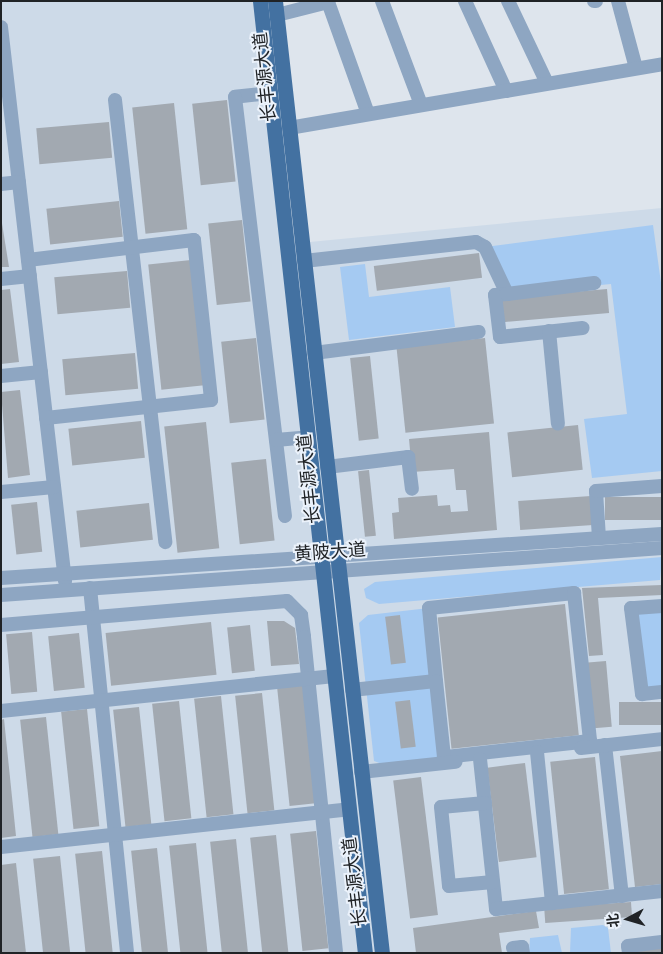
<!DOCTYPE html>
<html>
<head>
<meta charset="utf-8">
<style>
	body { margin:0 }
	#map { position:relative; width:663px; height:954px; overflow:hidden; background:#dee5ed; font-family:Raleway,"Noto Sans SC",sans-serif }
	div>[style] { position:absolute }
	.built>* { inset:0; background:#cddae8 }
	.green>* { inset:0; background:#a5caf2 }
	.building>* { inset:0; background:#a2a9b1; transform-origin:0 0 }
	.minor>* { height:14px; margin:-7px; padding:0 7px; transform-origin:7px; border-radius:7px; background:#8ea6c2 }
	.major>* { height:15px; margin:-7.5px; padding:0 7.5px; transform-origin:7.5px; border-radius:7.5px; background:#4371a1 }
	span { translate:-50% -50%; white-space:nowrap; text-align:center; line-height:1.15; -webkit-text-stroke:4px #ebf2fb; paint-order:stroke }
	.street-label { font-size:18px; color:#202326 }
	.frame { position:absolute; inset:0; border:2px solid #202326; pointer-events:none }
	.north { position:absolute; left:603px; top:894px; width:50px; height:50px; -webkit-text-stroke:4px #ebf2fb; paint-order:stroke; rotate:264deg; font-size:14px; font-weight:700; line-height:20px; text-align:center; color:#202326 }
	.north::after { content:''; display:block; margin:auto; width:18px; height:22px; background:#202326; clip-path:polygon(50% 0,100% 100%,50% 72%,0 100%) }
</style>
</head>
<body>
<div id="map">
	<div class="built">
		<i style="clip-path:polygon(1px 1px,260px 1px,289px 244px,662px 208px,662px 953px,1px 953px)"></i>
	</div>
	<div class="green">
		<i style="clip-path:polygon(653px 225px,662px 290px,662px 471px,592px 478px,584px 419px,627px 414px,611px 284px,507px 294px,485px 247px)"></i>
		<i style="clip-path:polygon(365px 264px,369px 297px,450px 287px,455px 327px,349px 340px,340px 267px)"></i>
		<i style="clip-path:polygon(662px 557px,660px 580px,379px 604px,366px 598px,364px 589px,375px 582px)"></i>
		<i style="clip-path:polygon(662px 606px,662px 692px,642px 694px,631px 608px)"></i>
		<i style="clip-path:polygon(429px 608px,444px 757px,382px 764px,374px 761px,359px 623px,368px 615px)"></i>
		<i style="clip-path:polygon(603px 925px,608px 928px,611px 953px,570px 953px,571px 928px)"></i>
		<i style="clip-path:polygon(558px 935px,562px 953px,529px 953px,530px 938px)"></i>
	</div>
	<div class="building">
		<i style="left:227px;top:100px;width:82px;height:35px;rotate:84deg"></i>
		<i style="left:174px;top:103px;width:127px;height:42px;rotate:84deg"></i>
		<i style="left:109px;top:122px;width:36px;height:73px;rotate:85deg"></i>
		<i style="left:119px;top:201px;width:36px;height:73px;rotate:84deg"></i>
		<i style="clip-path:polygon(1px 217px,9px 267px,1px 267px)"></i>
		<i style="left:242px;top:220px;width:82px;height:34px;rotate:84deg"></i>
		<i style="left:479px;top:253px;width:25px;height:106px;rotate:83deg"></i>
		<i style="left:191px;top:260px;width:126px;height:43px;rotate:84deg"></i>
		<i style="left:127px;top:271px;width:37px;height:73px;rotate:85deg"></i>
		<i style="clip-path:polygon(10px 289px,19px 362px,1px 364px,1px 290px)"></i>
		<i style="left:607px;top:289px;width:24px;height:107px;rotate:85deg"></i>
		<i style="left:256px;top:338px;width:82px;height:35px;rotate:84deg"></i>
		<i style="left:485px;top:338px;width:86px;height:89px;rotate:84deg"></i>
		<i style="left:135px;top:353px;width:36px;height:73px;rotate:85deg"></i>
		<i style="left:370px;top:356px;width:83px;height:20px;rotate:84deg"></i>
		<i style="clip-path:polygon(20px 390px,30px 475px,8px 478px,1px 392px)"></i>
		<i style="left:141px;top:421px;width:37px;height:73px;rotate:84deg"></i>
		<i style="left:206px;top:422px;width:127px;height:42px;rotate:84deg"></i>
		<i style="left:578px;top:425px;width:45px;height:71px;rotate:84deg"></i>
		<i style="clip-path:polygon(489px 432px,497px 530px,394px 539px,392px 513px,399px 512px,398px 498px,437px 495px,438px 506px,450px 505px,451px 512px,468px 511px,466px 490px,456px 490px,454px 469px,412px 472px,409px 439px)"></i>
		<i style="left:266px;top:459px;width:82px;height:35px;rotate:84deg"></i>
		<i style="left:369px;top:470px;width:66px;height:11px;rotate:84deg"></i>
		<i style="left:591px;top:496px;width:29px;height:73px;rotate:86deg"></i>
		<i style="left:662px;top:497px;width:23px;height:57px;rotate:90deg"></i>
		<i style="left:37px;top:502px;width:50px;height:26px;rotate:84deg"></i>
		<i style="left:149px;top:503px;width:37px;height:73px;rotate:84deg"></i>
		<i style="clip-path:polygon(662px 585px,662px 595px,598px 598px,603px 655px,589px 656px,582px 588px)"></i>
		<i style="left:565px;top:604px;width:132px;height:128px;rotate:84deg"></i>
		<i style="left:400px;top:615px;width:48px;height:15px;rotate:83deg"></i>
		<i style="clip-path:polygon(267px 621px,284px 621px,295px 628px,299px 664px,271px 666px)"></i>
		<i style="left:211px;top:622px;width:53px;height:106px;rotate:84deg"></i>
		<i style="left:250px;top:625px;width:46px;height:23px;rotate:84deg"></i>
		<i style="left:32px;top:632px;width:60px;height:26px;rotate:85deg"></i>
		<i style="left:79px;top:633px;width:55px;height:31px;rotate:84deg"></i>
		<i style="left:606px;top:661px;width:66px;height:21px;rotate:85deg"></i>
		<i style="left:303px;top:685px;width:119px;height:26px;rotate:84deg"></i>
		<i style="left:262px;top:693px;width:118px;height:27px;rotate:84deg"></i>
		<i style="left:221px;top:696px;width:119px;height:27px;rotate:84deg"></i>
		<i style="left:410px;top:700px;width:47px;height:15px;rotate:83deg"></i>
		<i style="left:179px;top:701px;width:118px;height:27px;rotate:84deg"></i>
		<i style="left:662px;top:702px;width:23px;height:43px;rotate:90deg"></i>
		<i style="left:139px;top:707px;width:118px;height:26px;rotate:84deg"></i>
		<i style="left:87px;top:709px;width:118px;height:26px;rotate:84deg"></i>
		<i style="left:46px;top:717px;width:118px;height:26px;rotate:84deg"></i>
		<i style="clip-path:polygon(4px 719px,16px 836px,1px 838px,1px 720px)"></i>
		<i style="clip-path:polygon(662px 751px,662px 884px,635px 887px,620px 756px)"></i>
		<i style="left:595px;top:757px;width:133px;height:45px;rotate:84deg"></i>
		<i style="left:525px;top:763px;width:95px;height:38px;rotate:83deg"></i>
		<i style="left:421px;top:777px;width:139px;height:28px;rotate:83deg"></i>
		<i style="left:316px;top:831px;width:118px;height:26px;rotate:84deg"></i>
		<i style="left:276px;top:835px;width:119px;height:26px;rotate:84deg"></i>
		<i style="left:236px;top:839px;width:115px;height:26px;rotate:84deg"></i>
		<i style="left:196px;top:843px;width:111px;height:27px;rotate:84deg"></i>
		<i style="left:157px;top:848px;width:106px;height:26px;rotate:84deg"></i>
		<i style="left:102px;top:851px;width:103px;height:27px;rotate:84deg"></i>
		<i style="left:60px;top:856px;width:98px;height:27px;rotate:84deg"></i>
		<i style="clip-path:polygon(16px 863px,26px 953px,1px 953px,1px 865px)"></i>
		<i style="left:631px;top:902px;width:15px;height:87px;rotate:86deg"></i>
		<i style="clip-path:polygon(536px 911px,539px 928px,499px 933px,502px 953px,416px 953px,413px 928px)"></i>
		<i style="clip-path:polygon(662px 945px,662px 953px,637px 953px,637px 948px)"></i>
	</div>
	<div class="minor">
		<i style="left:382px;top:1px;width:111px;rotate:69.4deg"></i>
		<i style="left:465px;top:1px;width:99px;rotate:65.5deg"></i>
		<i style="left:508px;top:1px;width:91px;rotate:64.6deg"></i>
		<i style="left:594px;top:1px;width:2px"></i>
		<i style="left:618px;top:1px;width:69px;rotate:75deg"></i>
		<i style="left:277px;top:15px;width:53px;rotate:-14.3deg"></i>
		<i style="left:328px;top:2px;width:119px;rotate:70.3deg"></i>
		<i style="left:1px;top:27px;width:558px;rotate:83.41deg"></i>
		<i style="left:271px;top:93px;width:36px;rotate:174deg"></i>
		<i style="left:235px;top:97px;width:422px;rotate:83.2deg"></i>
		<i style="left:115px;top:100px;width:445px;rotate:83.5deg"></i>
		<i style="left:289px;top:128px;width:378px;rotate:-9.7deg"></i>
		<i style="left:1px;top:184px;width:18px;rotate:-6deg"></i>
		<i style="left:28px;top:260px;width:167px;rotate:-6.9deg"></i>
		<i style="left:194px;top:240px;width:161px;rotate:83.9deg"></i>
		<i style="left:211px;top:400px;width:166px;rotate:173.8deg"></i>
		<i style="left:304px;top:261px;width:173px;rotate:-6.3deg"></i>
		<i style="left:476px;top:242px;width:10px;rotate:29deg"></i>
		<i style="left:485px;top:247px;width:52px;rotate:64.9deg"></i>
		<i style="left:507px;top:294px;width:12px;rotate:175deg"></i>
		<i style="left:495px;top:295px;width:42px;rotate:83.2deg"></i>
		<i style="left:500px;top:337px;width:83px;rotate:-6.2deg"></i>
		<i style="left:1px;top:279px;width:29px;rotate:-6deg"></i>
		<i style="left:507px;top:294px;width:88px;rotate:-7.2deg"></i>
		<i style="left:549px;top:331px;width:93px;rotate:84.5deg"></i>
		<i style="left:314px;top:353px;width:166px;rotate:-7.3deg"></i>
		<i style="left:1px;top:376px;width:40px;rotate:-5.7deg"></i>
		<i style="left:276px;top:440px;width:33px;rotate:-5deg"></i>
		<i style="left:327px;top:467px;width:82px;rotate:-7deg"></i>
		<i style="left:408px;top:457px;width:32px;rotate:83deg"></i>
		<i style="left:1px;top:492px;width:53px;rotate:-5.4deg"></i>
		<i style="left:599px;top:538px;width:47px;rotate:-93.7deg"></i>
		<i style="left:596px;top:491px;width:66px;rotate:-4.3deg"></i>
		<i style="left:1px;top:578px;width:662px;rotate:-3.81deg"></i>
		<i style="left:90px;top:588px;width:367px;rotate:84.2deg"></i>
		<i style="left:1px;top:595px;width:663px;rotate:-4.07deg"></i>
		<i style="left:662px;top:606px;width:31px;rotate:176deg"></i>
		<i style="left:631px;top:608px;width:87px;rotate:82.7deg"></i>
		<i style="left:642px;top:694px;width:20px;rotate:-6deg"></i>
		<i style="left:1px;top:625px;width:287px;rotate:-4.8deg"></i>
		<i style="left:287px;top:601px;width:20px;rotate:45deg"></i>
		<i style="left:301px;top:615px;width:22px;rotate:82deg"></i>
		<i style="left:304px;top:637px;width:318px;rotate:84.2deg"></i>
		<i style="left:352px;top:690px;width:84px;rotate:-6.1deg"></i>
		<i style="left:436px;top:681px;width:73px;rotate:-95.5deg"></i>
		<i style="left:429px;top:608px;width:146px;rotate:-5.9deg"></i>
		<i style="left:574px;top:593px;width:149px;rotate:83.8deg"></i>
		<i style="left:590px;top:741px;width:147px;rotate:173.7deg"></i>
		<i style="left:444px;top:757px;width:76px;rotate:-96deg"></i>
		<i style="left:1px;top:711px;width:335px;rotate:-6deg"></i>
		<i style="left:605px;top:745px;width:152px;rotate:83.6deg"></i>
		<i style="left:581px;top:748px;width:81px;rotate:-6.3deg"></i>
		<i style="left:537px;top:752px;width:152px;rotate:84.3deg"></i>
		<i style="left:480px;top:759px;width:151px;rotate:83.9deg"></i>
		<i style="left:496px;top:909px;width:167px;rotate:-6.2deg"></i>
		<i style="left:361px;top:772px;width:95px;rotate:-6.1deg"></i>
		<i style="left:485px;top:803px;width:44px;rotate:174.8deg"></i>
		<i style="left:441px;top:807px;width:79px;rotate:84.2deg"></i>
		<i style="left:449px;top:886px;width:44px;rotate:-5.2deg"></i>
		<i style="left:1px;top:847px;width:350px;rotate:-6.2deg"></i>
		<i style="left:513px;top:948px;width:9px;rotate:-6deg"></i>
		<i style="left:522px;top:947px;width:6px;rotate:81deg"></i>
		<i style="left:629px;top:953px;width:7px;rotate:-98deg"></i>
		<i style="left:628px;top:946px;width:34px;rotate:-7deg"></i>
	</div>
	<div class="major">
		<i style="left:260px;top:1px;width:958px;rotate:83.71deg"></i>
		<i style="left:275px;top:1px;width:958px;rotate:83.59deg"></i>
	</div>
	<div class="street-label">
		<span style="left:265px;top:77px;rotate:-96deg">长丰源大道</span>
		<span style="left:309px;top:479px;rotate:-96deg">长丰源大道</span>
		<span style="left:330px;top:552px;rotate:-4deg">黄陂大道</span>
		<span style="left:355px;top:882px;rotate:-97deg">长丰源大道</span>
	</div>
	<div class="frame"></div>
	<div class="north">北</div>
</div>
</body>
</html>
